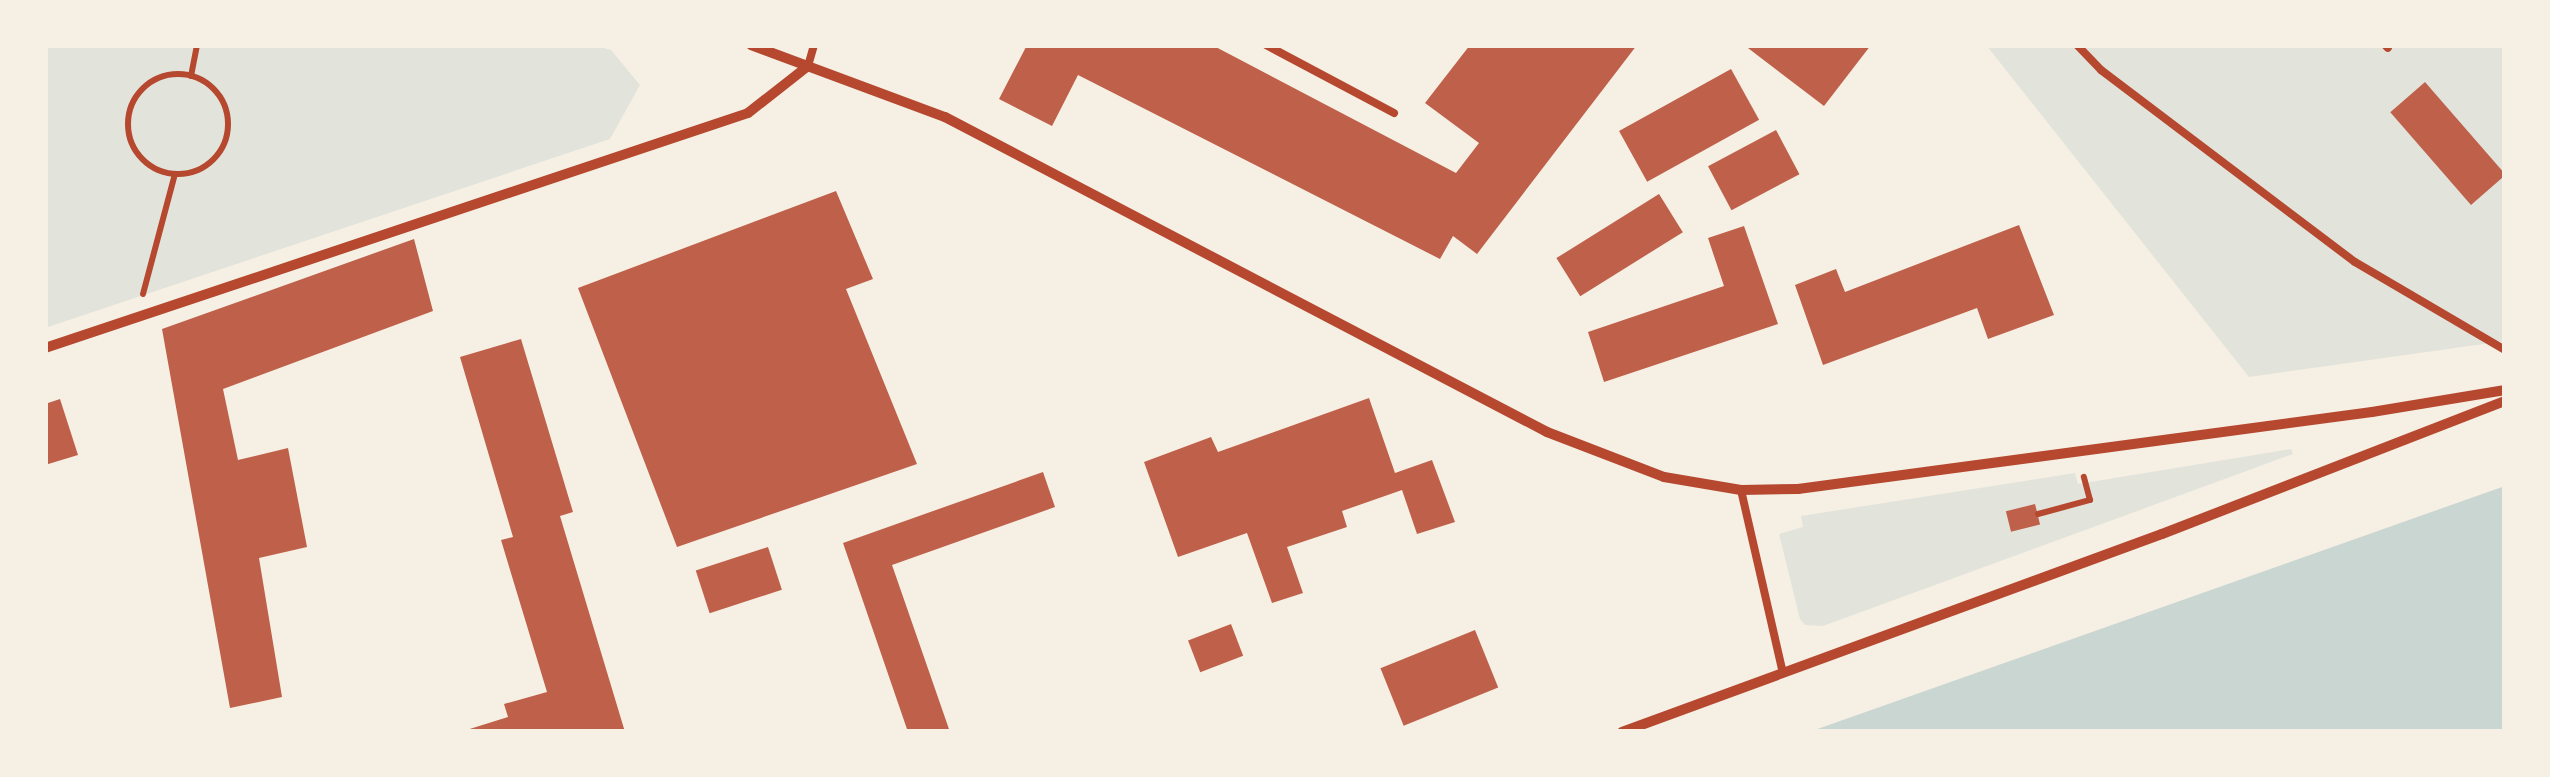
<!DOCTYPE html>
<html>
<head>
<meta charset="utf-8">
<style>
	body { margin:0 }
	#map { position:relative; width:2550px; height:777px; overflow:hidden; background:#f6efe4; font-family:Roboto,sans-serif }
	div>[style] { position:absolute }
	.green>* { inset:0; background:#e2e4dc }
	.water>* { inset:0; background:#c9d6d2 }
	.building>* { inset:0; background:#bf614a; transform-origin:0 0 }
	.path>* { height:6px; margin:-3px; padding:0 3px; transform-origin:3px; border-radius:3px; background:#b5482f }
	.path>.ring { margin:-3px; padding:0; box-sizing:content-box; background:none; border:6px solid #b5482f; border-radius:50% }
	.service>* { height:8px; margin:-4px; padding:0 4px; transform-origin:4px; border-radius:4px; background:#b5482f }
	.minor>* { height:10px; margin:-5px; padding:0 5px; transform-origin:5px; border-radius:5px; background:#b5482f }
	span { translate:-50% -50%; white-space:nowrap; text-align:center; line-height:1.15; -webkit-text-stroke:8px #f6efe4; paint-order:stroke }
	.frame { position:absolute; inset:0; border:48px solid #f6efe4; pointer-events:none }
</style>
</head>
<body>
<div id="map">
	<div class="green">
		<i style="clip-path:polygon(45px 45px,593px 45px,611px 50px,640px 85px,610px 139px,45px 328px)"></i>
		<i style="clip-path:polygon(1986px 45px,2505px 45px,2505px 341px,2249px 377px)"></i>
		<i style="clip-path:polygon(2291px 449px,2293px 454px,1823px 626px,1805px 625px,1800px 619px,1779px 534px,1803px 527px,1801px 516px,2075px 473px,2078px 484px)"></i>
	</div>
	<div class="water">
		<i style="clip-path:polygon(2505px 486px,2505px 732px,1809px 732px)"></i>
	</div>
	<div class="building">
		<i style="clip-path:polygon(1027px 45px,1212px 45px,1456px 173px,1479px 143px,1425px 103px,1470px 45px,1637px 45px,1477px 254px,1453px 236px,1440px 259px,1078px 75px,1052px 126px,999px 99px)"></i>
		<i style="clip-path:polygon(1744px 45px,1871px 45px,1824px 106px)"></i>
		<i style="left:1731px;top:69px;width:58px;height:128px;rotate:61deg"></i>
		<i style="left:2425px;top:82px;width:123px;height:46px;rotate:49deg"></i>
		<i style="left:1776px;top:130px;width:50px;height:77px;rotate:62deg"></i>
		<i style="clip-path:polygon(836px 191px,873px 279px,846px 289px,917px 464px,677px 547px,578px 288px)"></i>
		<i style="left:1659px;top:194px;width:45px;height:121px;rotate:58deg"></i>
		<i style="clip-path:polygon(2019px 225px,2054px 315px,1988px 339px,1977px 308px,1823px 365px,1795px 285px,1836px 269px,1845px 292px)"></i>
		<i style="clip-path:polygon(1744px 226px,1778px 324px,1604px 382px,1588px 332px,1724px 286px,1708px 238px)"></i>
		<i style="clip-path:polygon(414px 239px,433px 311px,223px 389px,238px 460px,288px 448px,307px 547px,259px 558px,282px 697px,230px 708px,162px 329px)"></i>
		<i style="clip-path:polygon(521px 339px,573px 512px,560px 516px,625px 732px,460px 732px,508px 717px,504px 704px,547px 692px,501px 540px,513px 537px,460px 357px)"></i>
		<i style="clip-path:polygon(1369px 398px,1395px 473px,1432px 460px,1455px 522px,1417px 534px,1402px 490px,1342px 511px,1347px 527px,1287px 547px,1303px 593px,1272px 603px,1247px 533px,1178px 557px,1144px 462px,1211px 437px,1218px 452px)"></i>
		<i style="clip-path:polygon(60px 399px,78px 455px,45px 465px,45px 404px)"></i>
		<i style="clip-path:polygon(1043px 472px,1055px 507px,892px 565px,950px 732px,908px 732px,843px 543px)"></i>
		<i style="left:2035px;top:504px;width:21px;height:30px;rotate:76deg"></i>
		<i style="left:768px;top:547px;width:45px;height:76px;rotate:72deg"></i>
		<i style="left:1231px;top:624px;width:34px;height:46px;rotate:69deg"></i>
		<i style="left:1475px;top:630px;width:62px;height:102px;rotate:68deg"></i>
	</div>
	<div class="path">
		<i class="ring" style="left:128px;top:74px;width:94px;height:94px"></i>
		<i style="left:191px;top:76px;width:32px;rotate:-79deg"></i>
		<i style="left:143px;top:294px;width:124px;rotate:-75.1deg"></i>
		<i style="left:2038px;top:514px;width:54px;rotate:-15.1deg"></i>
		<i style="left:2090px;top:500px;width:24px;rotate:-105deg"></i>
	</div>
	<div class="service">
		<i style="left:1266px;top:45px;width:145px;rotate:28deg"></i>
		<i style="left:2077px;top:45px;width:35px;rotate:46deg"></i>
		<i style="left:2101px;top:70px;width:318px;rotate:37.1deg"></i>
		<i style="left:2355px;top:262px;width:174px;rotate:30.4deg"></i>
		<i style="left:2385px;top:45px;width:4px;rotate:45deg"></i>
		<i style="left:808px;top:66px;width:22px;rotate:-74deg"></i>
		<i style="left:1741px;top:490px;width:188px;rotate:77.1deg"></i>
	</div>
	<div class="minor">
		<i style="left:751px;top:45px;width:207px;rotate:20.4deg"></i>
		<i style="left:945px;top:117px;width:679px;rotate:27.62deg"></i>
		<i style="left:1547px;top:432px;width:125px;rotate:21deg"></i>
		<i style="left:1664px;top:477px;width:78px;rotate:9.6deg"></i>
		<i style="left:1741px;top:490px;width:57px;rotate:-1deg"></i>
		<i style="left:1798px;top:489px;width:579px;rotate:-7.64deg"></i>
		<i style="left:2372px;top:412px;width:135px;rotate:-9.4deg"></i>
		<i style="left:45px;top:348px;width:741px;rotate:-18.48deg"></i>
		<i style="left:748px;top:113px;width:76px;rotate:-38.1deg"></i>
		<i style="left:1622px;top:732px;width:575px;rotate:-20.14deg"></i>
		<i style="left:2162px;top:534px;width:368px;rotate:-21.2deg"></i>
	</div>
	<div class="frame"></div>
</div>
</body>
</html>
